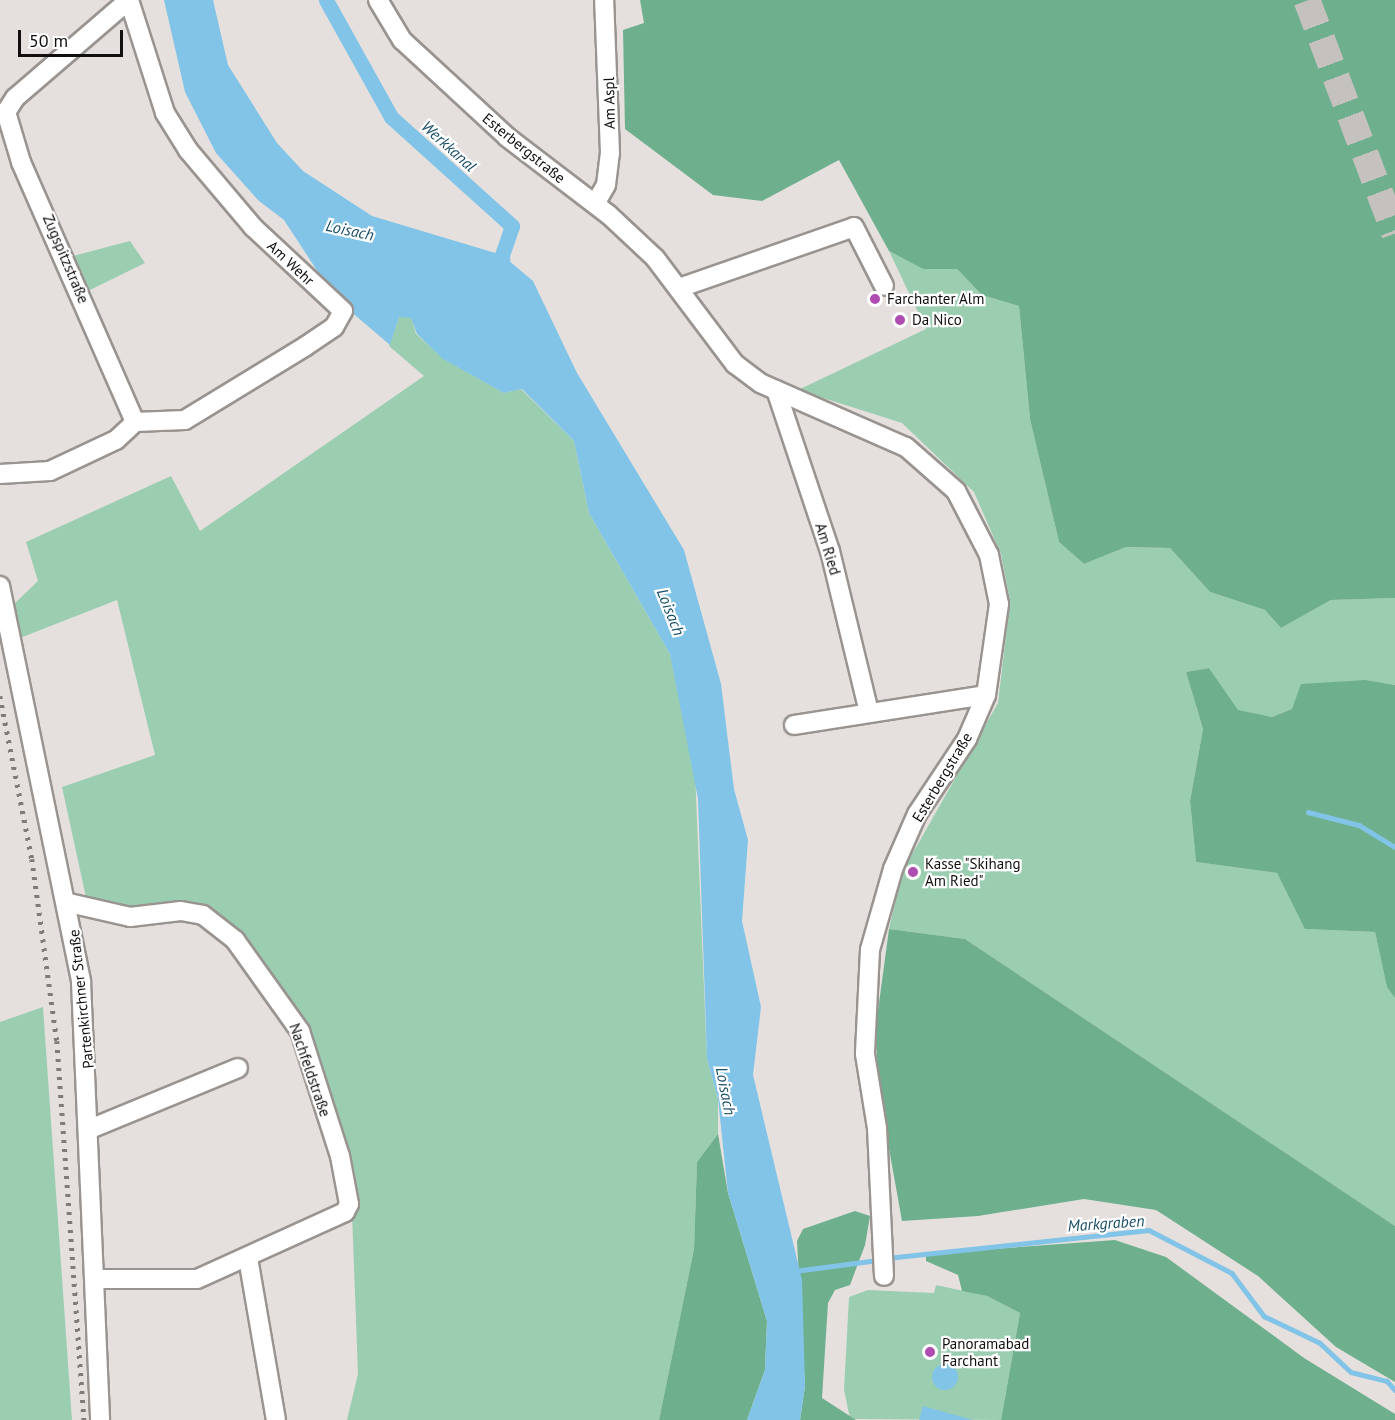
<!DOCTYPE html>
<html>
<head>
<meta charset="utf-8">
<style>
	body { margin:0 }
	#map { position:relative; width:1395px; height:1420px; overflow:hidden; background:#e5e0dd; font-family:"PT Sans",sans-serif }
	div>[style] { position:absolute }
	.green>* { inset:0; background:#9bceb1 }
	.forest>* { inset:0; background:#6eaf8d }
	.water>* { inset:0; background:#81c4e7 }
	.round { border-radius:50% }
	.stream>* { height:4.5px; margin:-2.25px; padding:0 2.25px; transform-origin:2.25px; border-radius:2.25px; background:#81c4e7 }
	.canal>* { height:15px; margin:-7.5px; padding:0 7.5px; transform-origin:7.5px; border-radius:7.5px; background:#81c4e7 }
	.highway-tunnel>* { height:27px; margin-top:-13.5px; transform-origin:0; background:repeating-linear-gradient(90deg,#c5c1be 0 27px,transparent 0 41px) }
	.roads { filter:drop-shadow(2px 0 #999490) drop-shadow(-2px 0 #999490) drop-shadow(0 2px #999490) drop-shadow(0 -2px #999490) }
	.minor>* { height:18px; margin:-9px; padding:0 9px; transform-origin:9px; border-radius:9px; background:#fff }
	.rail>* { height:4.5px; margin-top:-2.25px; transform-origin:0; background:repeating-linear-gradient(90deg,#7e7b79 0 3px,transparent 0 9px) }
	.dots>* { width:16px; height:16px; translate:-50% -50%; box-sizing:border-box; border:3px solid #fff; border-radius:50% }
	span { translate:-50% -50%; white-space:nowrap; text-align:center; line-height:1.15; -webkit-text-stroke:4.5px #fff; paint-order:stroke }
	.street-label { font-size:15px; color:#12100f }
	.poi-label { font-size:15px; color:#12100f }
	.left { translate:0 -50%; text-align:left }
	.water-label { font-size:16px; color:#1a4f68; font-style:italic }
	.scale { position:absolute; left:18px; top:30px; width:105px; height:27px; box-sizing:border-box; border:3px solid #12100f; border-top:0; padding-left:8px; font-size:18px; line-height:21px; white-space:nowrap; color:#12100f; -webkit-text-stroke:4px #fff; paint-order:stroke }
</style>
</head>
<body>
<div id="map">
	<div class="green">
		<i style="clip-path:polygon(130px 241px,145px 263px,88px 291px,73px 256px)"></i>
		<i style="clip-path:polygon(889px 251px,923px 269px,957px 269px,982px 295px,1019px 306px,1030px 419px,1059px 542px,1084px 564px,1126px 547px,1170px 548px,1210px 592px,1265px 610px,1281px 628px,1331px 600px,1395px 598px,1395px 685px,1366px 680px,1272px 717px,1238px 711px,1209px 668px,1186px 672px,1203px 729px,1190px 801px,1196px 862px,1277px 873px,1306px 929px,1375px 932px,1387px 986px,1395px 998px,1395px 1226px,965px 939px,889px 929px,902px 872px,998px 703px,1010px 601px,1001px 554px,974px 492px,902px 423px,798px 390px,926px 329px)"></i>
		<i style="clip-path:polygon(399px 317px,411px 317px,416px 334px,444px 359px,504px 393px,521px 389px,574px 441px,589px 513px,670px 654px,681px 697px,695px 772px,707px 1059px,718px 1099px,718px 1134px,697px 1162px,694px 1249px,659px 1420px,347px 1420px,358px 1374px,352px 1214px,314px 1063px,221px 923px,87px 902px,62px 787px,155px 755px,117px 600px,20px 638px,14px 604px,38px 581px,26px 542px,171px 476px,200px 531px,424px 376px,389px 346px)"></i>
		<i style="clip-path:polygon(43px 1007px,72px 1420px,0 1420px,0 1022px)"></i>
		<i style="clip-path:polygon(936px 1285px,987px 1296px,1020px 1313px,1001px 1420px,850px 1419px,844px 1390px,849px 1297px,868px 1290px,934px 1293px)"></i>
	</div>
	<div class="forest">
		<i style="clip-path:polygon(640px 0,1395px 0,1395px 598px,1331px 600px,1281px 628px,1265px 610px,1210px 592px,1170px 548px,1126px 547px,1084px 564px,1059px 542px,1030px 419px,1019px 306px,982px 295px,957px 269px,923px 269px,889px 251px,839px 160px,762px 201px,713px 195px,625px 129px,623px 30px,644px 23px)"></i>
		<i style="clip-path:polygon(1209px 668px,1238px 710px,1272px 717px,1292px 709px,1301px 684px,1366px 680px,1395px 685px,1395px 998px,1387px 987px,1375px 932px,1305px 929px,1277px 873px,1196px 862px,1190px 801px,1203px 729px,1186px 672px)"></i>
		<i style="clip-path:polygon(889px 929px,965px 939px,1395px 1226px,1395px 1382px,1336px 1347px,1258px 1276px,1156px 1210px,1084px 1199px,978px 1216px,902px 1221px,881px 1104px,875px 1033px)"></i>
		<i style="clip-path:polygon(718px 1134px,728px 1193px,767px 1321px,765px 1370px,747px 1420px,659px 1420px,694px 1249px,697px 1162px)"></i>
		<i style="clip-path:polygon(855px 1211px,870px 1216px,865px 1245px,850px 1285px,835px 1290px,828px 1303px,822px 1398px,856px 1420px,800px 1420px,805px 1386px,797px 1241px,803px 1229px)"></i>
		<i style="clip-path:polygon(1115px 1240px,1166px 1257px,1304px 1358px,1395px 1414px,1395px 1420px,1001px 1420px,1020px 1313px,987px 1296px,962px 1291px,958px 1275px,926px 1261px,926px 1254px)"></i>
	</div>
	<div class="water">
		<i style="clip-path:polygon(164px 0,213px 0,228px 65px,277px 143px,303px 171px,372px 216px,502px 255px,533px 281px,577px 373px,684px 550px,721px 684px,734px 789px,748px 840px,742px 921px,761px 1007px,753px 1075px,802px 1280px,805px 1386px,800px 1420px,747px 1420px,765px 1370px,767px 1321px,728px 1193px,718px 1099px,707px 1059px,698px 799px,670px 654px,589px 513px,574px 441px,522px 389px,504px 393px,443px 359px,417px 334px,411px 318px,399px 317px,390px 345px,335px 298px,284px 220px,259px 201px,216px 153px,185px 92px)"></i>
		<i class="round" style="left:932px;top:1364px;width:26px;height:26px"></i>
		<i style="clip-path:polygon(923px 1406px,973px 1420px,919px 1420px)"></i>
	</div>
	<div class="stream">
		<i style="left:1308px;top:812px;width:53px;rotate:14.3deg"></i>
		<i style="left:1359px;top:825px;width:42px;rotate:31.4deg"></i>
		<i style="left:887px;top:1258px;width:263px;rotate:-6.1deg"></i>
		<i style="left:1149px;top:1230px;width:93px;rotate:27.4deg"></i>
		<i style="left:1232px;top:1273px;width:54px;rotate:53.3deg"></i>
		<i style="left:1264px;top:1316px;width:62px;rotate:25.7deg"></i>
		<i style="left:1320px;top:1343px;width:42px;rotate:43.1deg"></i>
		<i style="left:1351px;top:1372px;width:37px;rotate:14deg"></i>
		<i style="left:1387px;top:1381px;width:12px;rotate:48deg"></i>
		<i style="left:795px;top:1271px;width:85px;rotate:-7.5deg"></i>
	</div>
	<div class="canal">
		<i style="left:326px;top:0;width:134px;rotate:60.9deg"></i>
		<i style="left:391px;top:117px;width:163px;rotate:42deg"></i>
		<i style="left:512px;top:226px;width:31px;rotate:109deg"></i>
		<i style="left:502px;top:255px;width:20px;rotate:87deg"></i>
	</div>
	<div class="highway-tunnel">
		<i style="left:1307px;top:0;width:249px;rotate:69.3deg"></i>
	</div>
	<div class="roads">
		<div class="minor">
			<i style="left:129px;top:0;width:119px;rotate:72.3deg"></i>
			<i style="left:165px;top:113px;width:44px;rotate:58.1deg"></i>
			<i style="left:188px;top:150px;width:101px;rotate:49.8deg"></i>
			<i style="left:253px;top:227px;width:123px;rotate:43deg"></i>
			<i style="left:343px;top:311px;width:18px;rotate:119deg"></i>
			<i style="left:334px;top:327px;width:34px;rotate:146deg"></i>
			<i style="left:306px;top:346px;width:142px;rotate:148.6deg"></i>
			<i style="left:185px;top:420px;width:50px;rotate:177.7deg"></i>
			<i style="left:378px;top:0;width:47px;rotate:59deg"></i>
			<i style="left:402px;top:40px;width:143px;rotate:42.7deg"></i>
			<i style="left:507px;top:137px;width:128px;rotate:37.4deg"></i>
			<i style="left:609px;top:215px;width:63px;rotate:43.1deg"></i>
			<i style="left:655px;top:258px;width:133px;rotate:53deg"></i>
			<i style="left:735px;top:364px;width:31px;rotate:37deg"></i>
			<i style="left:760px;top:383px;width:159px;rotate:23.7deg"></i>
			<i style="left:906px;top:447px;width:67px;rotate:41.3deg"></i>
			<i style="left:956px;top:491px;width:72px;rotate:62.7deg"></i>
			<i style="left:989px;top:555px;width:50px;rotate:78.5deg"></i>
			<i style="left:999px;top:604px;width:92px;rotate:98.1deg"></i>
			<i style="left:986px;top:695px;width:48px;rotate:113.4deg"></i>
			<i style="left:967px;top:739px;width:90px;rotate:123.7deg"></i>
			<i style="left:917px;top:814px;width:60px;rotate:113.6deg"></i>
			<i style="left:893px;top:869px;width:84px;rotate:105.9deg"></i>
			<i style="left:870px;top:950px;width:104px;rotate:92.8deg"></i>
			<i style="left:865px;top:1054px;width:75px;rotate:80.8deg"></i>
			<i style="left:877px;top:1128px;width:148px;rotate:87.3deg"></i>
			<i style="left:595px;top:204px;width:22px;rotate:-60deg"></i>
			<i style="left:606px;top:185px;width:32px;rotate:-83deg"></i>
			<i style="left:610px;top:153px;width:153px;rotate:-92.2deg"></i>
			<i style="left:679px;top:288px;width:185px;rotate:-19.2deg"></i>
			<i style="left:854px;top:227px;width:66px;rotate:63deg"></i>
			<i style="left:776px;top:390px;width:170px;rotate:71.5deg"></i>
			<i style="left:830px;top:551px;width:166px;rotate:76.4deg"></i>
			<i style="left:0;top:474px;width:50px;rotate:-3.4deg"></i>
			<i style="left:50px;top:471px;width:73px;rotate:-25.2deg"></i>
			<i style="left:116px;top:440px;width:26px;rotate:-43deg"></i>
			<i style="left:135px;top:422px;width:284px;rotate:-113.7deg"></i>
			<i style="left:21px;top:162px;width:52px;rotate:-106.7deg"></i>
			<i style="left:6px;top:112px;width:17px;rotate:-57deg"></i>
			<i style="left:15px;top:98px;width:150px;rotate:-40.7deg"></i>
			<i style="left:0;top:586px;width:404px;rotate:78.4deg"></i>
			<i style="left:81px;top:982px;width:438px;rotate:87.5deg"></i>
			<i style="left:794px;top:725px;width:194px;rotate:-8.9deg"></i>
			<i style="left:69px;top:903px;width:63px;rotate:12.9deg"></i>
			<i style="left:130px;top:917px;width:51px;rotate:-6.7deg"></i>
			<i style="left:181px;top:911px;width:22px;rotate:10deg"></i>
			<i style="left:203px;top:915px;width:41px;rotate:38deg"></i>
			<i style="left:235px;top:940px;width:112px;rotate:54.5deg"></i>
			<i style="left:300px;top:1031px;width:131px;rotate:72.3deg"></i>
			<i style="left:340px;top:1156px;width:49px;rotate:79.4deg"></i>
			<i style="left:349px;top:1204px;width:9px;rotate:117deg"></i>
			<i style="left:345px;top:1212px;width:162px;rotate:155.6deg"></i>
			<i style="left:197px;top:1279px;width:102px;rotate:180deg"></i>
			<i style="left:90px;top:1129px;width:160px;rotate:-22.4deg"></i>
			<i style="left:248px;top:1258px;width:164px;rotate:80.2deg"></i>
		</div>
	</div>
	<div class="rail">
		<i style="left:0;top:696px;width:166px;rotate:78.9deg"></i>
		<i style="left:32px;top:859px;width:184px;rotate:82.2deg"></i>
		<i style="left:57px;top:1041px;width:380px;rotate:85.9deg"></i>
	</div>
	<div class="dots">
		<i style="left:875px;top:299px;background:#af4bb1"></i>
		<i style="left:900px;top:320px;background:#af4bb1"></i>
		<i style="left:913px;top:872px;background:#af4bb1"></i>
		<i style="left:930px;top:1352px;background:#af4bb1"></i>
	</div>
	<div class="street-label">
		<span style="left:609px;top:103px;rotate:-91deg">Am Aspl</span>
		<span style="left:524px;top:148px;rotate:39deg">Esterbergstraße</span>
		<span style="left:66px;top:259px;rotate:67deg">Zugspitzstraße</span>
		<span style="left:291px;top:263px;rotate:43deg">Am Wehr</span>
		<span style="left:828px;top:549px;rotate:73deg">Am Ried</span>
		<span style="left:942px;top:777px;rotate:-59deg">Esterbergstraße</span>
		<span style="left:81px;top:999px;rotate:-96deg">Partenkirchner Straße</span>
		<span style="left:310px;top:1070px;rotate:71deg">Nachfeldstraße</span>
	</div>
	<div class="poi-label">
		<span class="left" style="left:887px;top:299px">Farchanter Alm</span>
		<span class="left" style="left:912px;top:320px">Da Nico</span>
		<span class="left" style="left:925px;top:872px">Kasse "Skihang<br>Am Ried"</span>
		<span class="left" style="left:942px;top:1352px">Panoramabad<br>Farchant</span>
	</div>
	<div class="water-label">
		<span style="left:449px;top:146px;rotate:42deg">Werkkanal</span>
		<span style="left:350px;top:230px;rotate:12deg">Loisach</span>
		<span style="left:671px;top:612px;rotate:68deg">Loisach</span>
		<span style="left:726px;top:1091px;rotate:79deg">Loisach</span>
		<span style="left:1106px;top:1223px;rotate:-4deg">Markgraben</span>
	</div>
	<div class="scale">50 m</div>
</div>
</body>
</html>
